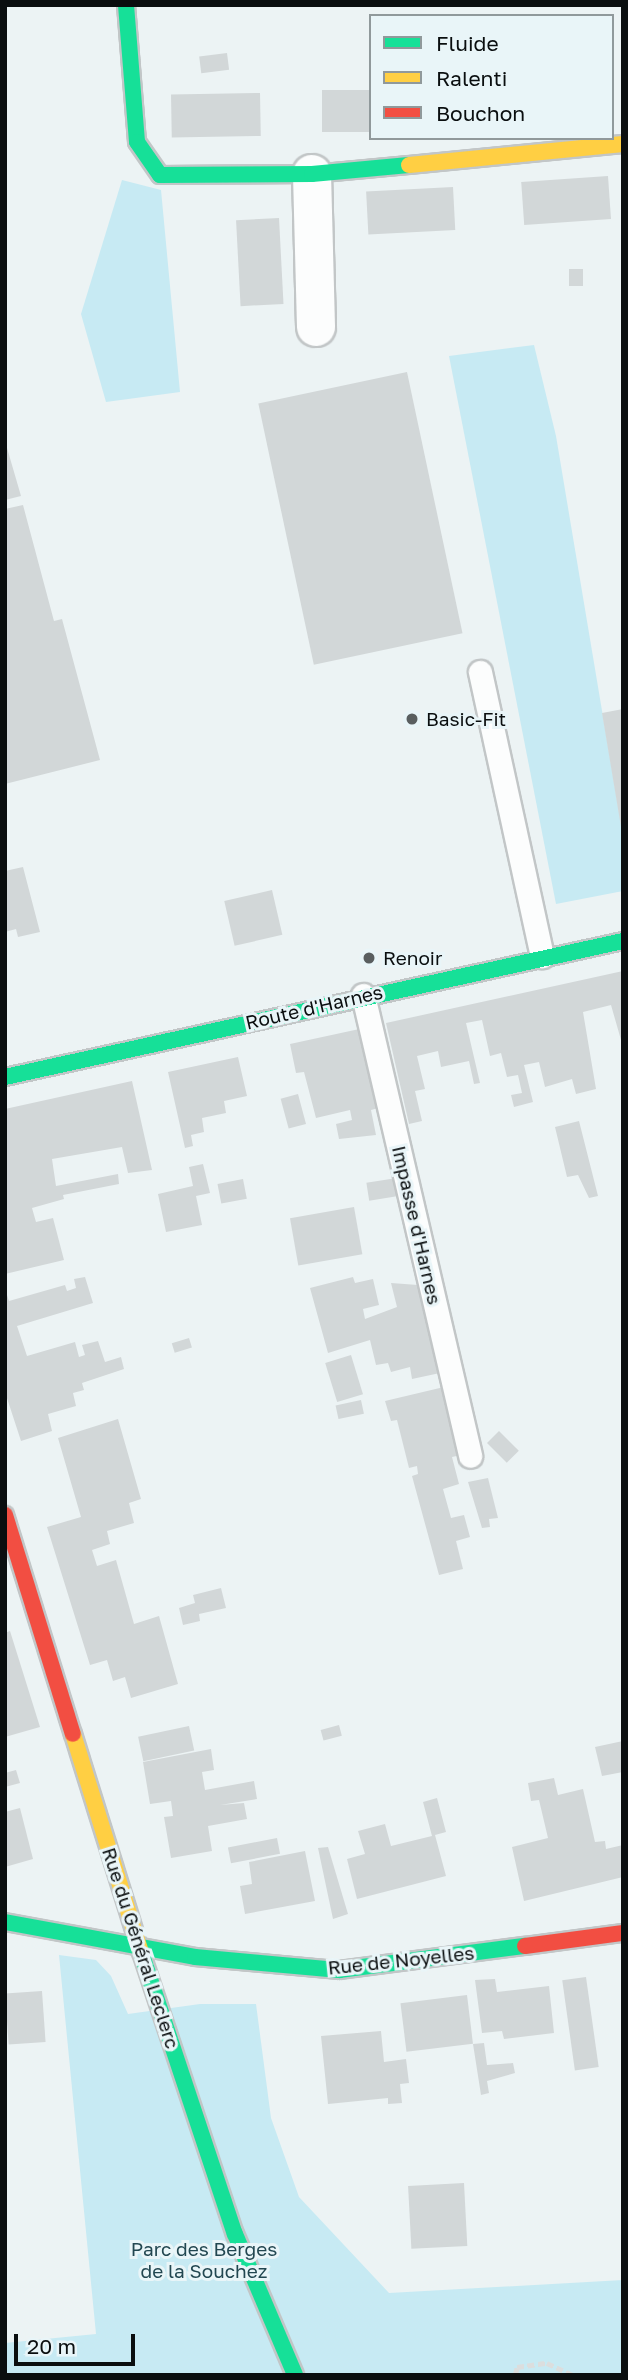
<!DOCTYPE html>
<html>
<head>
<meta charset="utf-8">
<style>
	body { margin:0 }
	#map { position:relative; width:628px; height:2380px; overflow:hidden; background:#ecf3f4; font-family:"Golos Text",sans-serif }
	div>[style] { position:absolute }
	.green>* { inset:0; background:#c7eaf3 }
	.building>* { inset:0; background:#d2d7d8; transform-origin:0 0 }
	.path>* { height:4.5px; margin-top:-2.25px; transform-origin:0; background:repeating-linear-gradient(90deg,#dbdede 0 7px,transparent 0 10.5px) }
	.roads { filter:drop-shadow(2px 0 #c2c6c7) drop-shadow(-2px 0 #c2c6c7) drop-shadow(0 2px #c2c6c7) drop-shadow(0 -2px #c2c6c7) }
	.lane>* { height:23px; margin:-11.5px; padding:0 11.5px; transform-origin:11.5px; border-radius:11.5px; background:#fcfdfd }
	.street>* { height:38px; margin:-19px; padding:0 19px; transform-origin:19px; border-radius:19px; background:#fcfdfd }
	.fast>* { height:16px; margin:-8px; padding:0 8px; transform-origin:8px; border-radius:8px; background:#16e098 }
	.slow>* { height:16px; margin:-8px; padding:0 8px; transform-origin:8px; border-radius:8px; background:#ffcf43 }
	.jam>* { height:16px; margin:-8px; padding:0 8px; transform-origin:8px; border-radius:8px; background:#f24e42 }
	.dots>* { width:19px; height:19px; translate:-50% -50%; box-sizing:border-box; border:4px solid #e9f5f8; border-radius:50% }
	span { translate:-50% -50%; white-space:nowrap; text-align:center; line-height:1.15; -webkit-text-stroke:6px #e9f5f8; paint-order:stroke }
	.poi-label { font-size:19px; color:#0a0e0f }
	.left { translate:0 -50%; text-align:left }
	.street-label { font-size:19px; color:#0a0e0f }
	.park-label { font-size:19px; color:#224751 }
	.frame { position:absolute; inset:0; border:7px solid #0a0e0f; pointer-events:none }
	.legend { position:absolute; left:369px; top:14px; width:245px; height:126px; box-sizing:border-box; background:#e9f5f8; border:2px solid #90999b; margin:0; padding:9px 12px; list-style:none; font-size:21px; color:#0a0e0f }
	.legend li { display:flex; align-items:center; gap:14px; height:35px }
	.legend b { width:35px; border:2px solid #90999b }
	.scale { position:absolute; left:14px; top:2334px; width:121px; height:32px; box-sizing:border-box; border:4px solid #0a0e0f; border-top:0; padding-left:9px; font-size:21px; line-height:24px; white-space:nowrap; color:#0a0e0f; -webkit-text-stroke:5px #e9f5f8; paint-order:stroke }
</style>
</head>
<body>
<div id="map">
	<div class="green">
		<i style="clip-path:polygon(122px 180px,161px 190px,180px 392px,106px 402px,81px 314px)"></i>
		<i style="clip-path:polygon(534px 345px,556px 436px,623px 836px,623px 891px,556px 904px,449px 356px)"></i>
		<i style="clip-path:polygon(59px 1955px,96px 1960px,111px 1976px,128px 2014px,200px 2004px,256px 2004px,271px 2118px,299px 2197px,389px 2293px,623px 2280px,623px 2375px,5px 2375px,5px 2343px,96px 2334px)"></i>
	</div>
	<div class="building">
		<i style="left:227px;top:53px;width:17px;height:28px;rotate:83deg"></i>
		<i style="left:371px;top:90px;width:42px;height:49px;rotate:90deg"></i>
		<i style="left:260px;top:93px;width:43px;height:89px;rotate:89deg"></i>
		<i style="left:608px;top:176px;width:43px;height:87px;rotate:86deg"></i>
		<i style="left:453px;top:187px;width:43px;height:87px;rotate:87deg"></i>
		<i style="left:279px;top:218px;width:86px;height:43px;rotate:87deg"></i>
		<i style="left:569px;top:269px;width:14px;height:17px"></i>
		<i style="left:407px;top:372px;width:267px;height:152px;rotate:78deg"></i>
		<i style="clip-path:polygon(5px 441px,21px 496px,5px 500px)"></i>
		<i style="clip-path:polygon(23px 505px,54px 621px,62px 619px,100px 760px,5px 784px,5px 509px)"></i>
		<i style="clip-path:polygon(623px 709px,623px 827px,621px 827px,602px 713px)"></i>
		<i style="clip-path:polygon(23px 867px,40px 932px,18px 937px,16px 929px,5px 932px,5px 871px)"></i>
		<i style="left:272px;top:890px;width:46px;height:49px;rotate:77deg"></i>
		<i style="clip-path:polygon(623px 971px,623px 1047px,611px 1005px,583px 1012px,596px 1089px,576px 1094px,572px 1079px,545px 1087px,539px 1062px,524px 1065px,533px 1102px,514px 1107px,511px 1095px,522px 1093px,518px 1075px,507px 1077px,501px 1053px,490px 1056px,482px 1020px,466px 1023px,480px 1083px,474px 1084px,469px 1061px,441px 1067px,438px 1051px,417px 1056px,425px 1089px,415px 1091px,422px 1121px,409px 1124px,386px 1023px)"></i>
		<i style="clip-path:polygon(364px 1028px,382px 1107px,371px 1110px,376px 1135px,339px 1139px,336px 1124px,352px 1120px,350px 1110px,316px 1118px,304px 1072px,296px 1073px,290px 1044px)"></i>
		<i style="clip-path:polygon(238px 1057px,247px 1096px,224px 1101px,226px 1113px,202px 1118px,204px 1132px,191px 1135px,193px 1146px,185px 1148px,168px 1072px)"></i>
		<i style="clip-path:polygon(132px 1081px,152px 1170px,128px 1173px,122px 1147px,52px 1159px,56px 1186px,118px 1174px,119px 1184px,63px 1195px,64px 1199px,32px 1208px,36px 1222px,53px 1218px,64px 1260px,5px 1274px,5px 1109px)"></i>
		<i style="left:298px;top:1094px;width:31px;height:18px;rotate:75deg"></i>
		<i style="clip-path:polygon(579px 1121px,598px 1196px,589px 1198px,578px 1175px,567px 1177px,555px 1127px)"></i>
		<i style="clip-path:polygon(203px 1164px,210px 1193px,196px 1196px,202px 1225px,166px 1232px,158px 1194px,193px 1186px,189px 1167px)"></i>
		<i style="left:397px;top:1178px;width:18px;height:31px;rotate:81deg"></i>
		<i style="left:243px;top:1179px;width:20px;height:26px;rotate:79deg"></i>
		<i style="left:354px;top:1207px;width:48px;height:65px;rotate:80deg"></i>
		<i style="clip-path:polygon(85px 1277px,93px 1303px,17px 1326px,27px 1356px,75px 1342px,79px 1357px,85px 1355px,82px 1345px,98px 1341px,105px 1362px,121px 1357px,124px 1369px,82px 1383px,84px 1390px,73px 1393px,76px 1406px,48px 1414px,52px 1431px,21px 1441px,5px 1392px,5px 1289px,9px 1301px,65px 1285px,67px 1291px,76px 1288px,74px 1279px)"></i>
		<i style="clip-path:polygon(353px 1277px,355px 1283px,373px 1279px,379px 1305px,363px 1309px,365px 1319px,397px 1307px,391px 1283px,418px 1285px,440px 1373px,412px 1379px,410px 1367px,391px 1372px,388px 1363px,376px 1365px,370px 1340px,328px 1353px,310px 1288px)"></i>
		<i style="left:189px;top:1338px;width:10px;height:18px;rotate:73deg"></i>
		<i style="left:351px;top:1355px;width:41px;height:27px;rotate:73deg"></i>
		<i style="clip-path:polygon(444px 1387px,461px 1455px,452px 1457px,459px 1484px,443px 1489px,451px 1518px,464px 1515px,470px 1537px,456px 1541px,463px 1569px,439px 1575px,412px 1476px,418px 1474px,417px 1466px,409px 1468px,397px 1420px,391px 1421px,385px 1401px)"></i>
		<i style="left:361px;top:1400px;width:14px;height:26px;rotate:78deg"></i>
		<i style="clip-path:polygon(118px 1419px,141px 1499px,129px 1503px,134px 1523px,107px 1531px,110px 1544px,92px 1550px,97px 1566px,116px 1560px,134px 1624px,159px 1616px,178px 1684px,131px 1698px,125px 1677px,113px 1681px,107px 1660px,90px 1665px,47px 1527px,81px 1517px,58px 1438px)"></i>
		<i style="left:499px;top:1431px;width:28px;height:17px;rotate:45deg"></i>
		<i style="clip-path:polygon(488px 1478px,498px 1518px,489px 1519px,490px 1527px,482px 1528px,468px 1482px)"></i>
		<i style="clip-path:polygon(221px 1588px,226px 1608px,199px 1614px,200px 1621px,183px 1625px,179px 1608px,195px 1603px,193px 1595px)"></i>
		<i style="clip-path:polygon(10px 1631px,40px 1727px,5px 1737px,5px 1633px)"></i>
		<i style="left:339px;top:1725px;width:11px;height:19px;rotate:75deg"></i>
		<i style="left:189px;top:1726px;width:25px;height:52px;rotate:78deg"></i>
		<i style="clip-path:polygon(623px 1741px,623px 1772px,602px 1776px,595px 1747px)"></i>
		<i style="clip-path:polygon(211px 1749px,214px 1770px,202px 1772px,205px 1790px,254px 1781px,257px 1799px,220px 1805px,244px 1803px,247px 1819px,208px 1826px,212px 1851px,171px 1858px,164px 1817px,173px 1816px,171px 1801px,150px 1804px,143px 1762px)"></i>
		<i style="clip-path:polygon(16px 1770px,20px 1783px,5px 1787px,5px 1773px)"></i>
		<i style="clip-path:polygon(554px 1778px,558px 1795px,583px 1789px,595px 1842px,605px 1841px,606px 1849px,623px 1845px,623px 1877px,524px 1901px,512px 1847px,548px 1838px,539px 1800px,531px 1801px,528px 1783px)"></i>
		<i style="clip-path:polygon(437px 1798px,446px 1832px,435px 1835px,446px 1876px,357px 1899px,347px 1859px,365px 1854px,358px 1831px,385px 1824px,391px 1846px,432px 1836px,423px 1802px)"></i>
		<i style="clip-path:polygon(20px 1808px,33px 1859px,5px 1867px,5px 1812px)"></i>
		<i style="left:277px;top:1838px;width:16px;height:50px;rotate:79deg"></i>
		<i style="clip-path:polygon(328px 1847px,348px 1914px,333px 1919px,318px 1848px)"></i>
		<i style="clip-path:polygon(305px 1851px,315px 1901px,245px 1914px,240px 1886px,252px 1884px,249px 1862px)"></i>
		<i style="left:586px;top:1977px;width:91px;height:24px;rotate:82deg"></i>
		<i style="clip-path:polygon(495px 1979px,497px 1992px,549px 1986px,554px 2033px,504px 2039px,502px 2031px,482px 2033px,475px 1980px)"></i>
		<i style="left:42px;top:1991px;width:51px;height:37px;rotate:86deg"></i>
		<i style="left:467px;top:1995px;width:49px;height:67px;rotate:83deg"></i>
		<i style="clip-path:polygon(381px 2031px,384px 2062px,406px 2059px,409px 2083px,400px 2084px,402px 2103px,388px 2104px,388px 2098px,328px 2104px,321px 2036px)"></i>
		<i style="clip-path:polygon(484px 2043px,487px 2065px,513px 2063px,515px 2073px,487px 2081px,489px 2093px,481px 2095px,473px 2044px)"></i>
		<i style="left:464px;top:2183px;width:63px;height:56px;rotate:87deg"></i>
	</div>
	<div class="path">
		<i style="left:515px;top:2375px;width:8px;rotate:-76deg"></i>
		<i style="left:517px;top:2367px;width:30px;rotate:-8deg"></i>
		<i style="left:547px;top:2363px;width:29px;rotate:25deg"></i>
	</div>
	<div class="roads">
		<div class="lane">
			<i style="left:480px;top:672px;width:291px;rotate:77.7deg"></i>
			<i style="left:363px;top:995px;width:473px;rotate:76.9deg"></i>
		</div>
		<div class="street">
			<i style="left:312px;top:174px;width:153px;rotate:88.5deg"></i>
		</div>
		<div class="fast">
			<i style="left:126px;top:5px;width:137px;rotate:85.4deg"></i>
			<i style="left:137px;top:142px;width:40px;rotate:55.1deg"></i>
			<i style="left:160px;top:175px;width:152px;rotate:-0.4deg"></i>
			<i style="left:312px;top:174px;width:97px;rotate:-5.3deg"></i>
			<i style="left:5px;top:1077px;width:633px;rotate:-12.41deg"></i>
			<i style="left:5px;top:1922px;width:193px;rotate:10.4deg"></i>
			<i style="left:195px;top:1957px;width:145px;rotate:5.2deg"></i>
			<i style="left:339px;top:1970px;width:188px;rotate:-7.4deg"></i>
			<i style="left:141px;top:1952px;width:297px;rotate:71.6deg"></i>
			<i style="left:235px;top:2234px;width:153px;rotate:66.9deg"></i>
		</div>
		<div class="slow">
			<i style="left:409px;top:165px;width:215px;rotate:-5.6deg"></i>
			<i style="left:73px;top:1734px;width:228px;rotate:72.7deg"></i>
		</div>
		<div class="jam">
			<i style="left:5px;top:1515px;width:229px;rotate:72.8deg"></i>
			<i style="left:525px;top:1946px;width:99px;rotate:-7.6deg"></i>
		</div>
	</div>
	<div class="dots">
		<i style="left:412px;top:719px;background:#595e5f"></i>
		<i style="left:369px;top:958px;background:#595e5f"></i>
	</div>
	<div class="poi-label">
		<span class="left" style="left:426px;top:719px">Basic-Fit</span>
		<span class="left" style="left:383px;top:958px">Renoir</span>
	</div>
	<div class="street-label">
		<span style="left:314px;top:1007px;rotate:-13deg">Route d'Harnes</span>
		<span style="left:417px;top:1225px;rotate:77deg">Impasse d'Harnes</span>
		<span style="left:141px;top:1948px;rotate:72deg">Rue du Général Leclerc</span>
		<span style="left:401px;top:1960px;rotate:-6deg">Rue de Noyelles</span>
	</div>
	<div class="park-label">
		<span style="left:204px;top:2260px">Parc des Berges<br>de la Souchez</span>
	</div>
	<div class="frame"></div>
	<ul class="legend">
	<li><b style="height:9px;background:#16e098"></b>Fluide</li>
	<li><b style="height:9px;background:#ffcf43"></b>Ralenti</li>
	<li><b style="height:9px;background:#f24e42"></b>Bouchon</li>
	</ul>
	<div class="scale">20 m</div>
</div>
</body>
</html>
